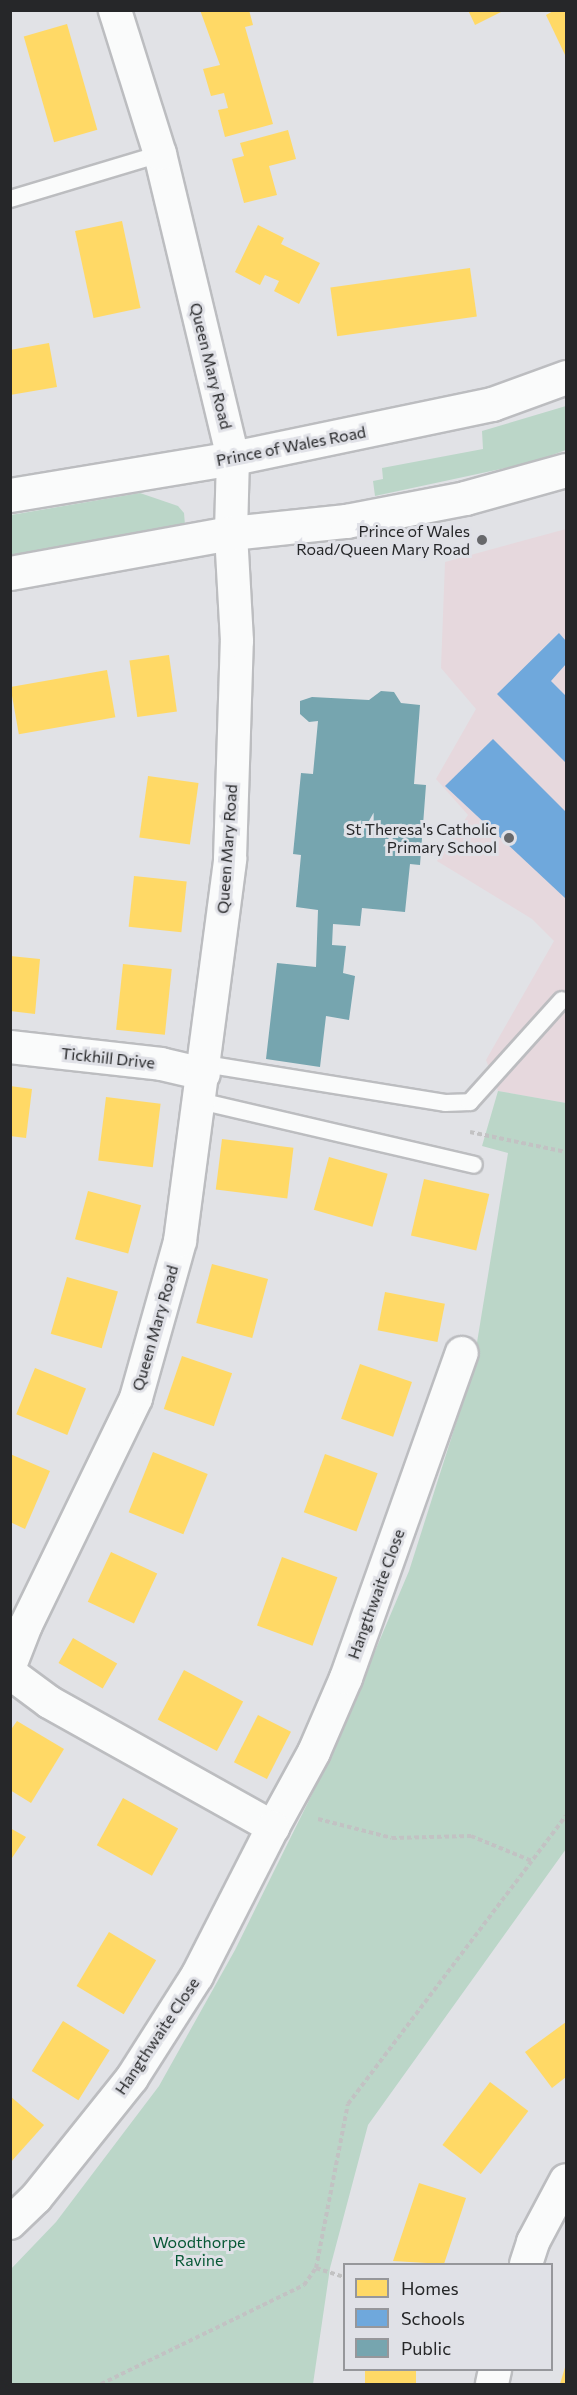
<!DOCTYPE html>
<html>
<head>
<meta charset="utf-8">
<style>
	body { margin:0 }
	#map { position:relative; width:577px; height:2395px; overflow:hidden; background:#e1e2e6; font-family:Commissioner,sans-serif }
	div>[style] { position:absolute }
	.education>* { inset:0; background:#e6d8dd }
	.green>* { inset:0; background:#bbd6c8 }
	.homes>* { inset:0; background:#ffd966; transform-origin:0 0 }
	.schools>* { inset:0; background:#6fa8dc }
	.public>* { inset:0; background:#76a5af }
	.path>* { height:4px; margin-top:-2px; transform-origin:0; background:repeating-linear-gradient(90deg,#c2c2c3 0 4.5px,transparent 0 7.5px) }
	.roads { filter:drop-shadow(2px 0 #bcbdc0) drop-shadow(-2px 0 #bcbdc0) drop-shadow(0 2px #bcbdc0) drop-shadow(0 -2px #bcbdc0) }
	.lane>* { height:16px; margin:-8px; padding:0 8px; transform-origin:8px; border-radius:8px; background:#fafbfb }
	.street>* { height:32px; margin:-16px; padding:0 16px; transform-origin:16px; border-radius:16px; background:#fafbfb }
	.highway>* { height:33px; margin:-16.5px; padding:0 16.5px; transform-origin:16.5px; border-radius:16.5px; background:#fafbfb }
	.dots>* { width:16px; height:16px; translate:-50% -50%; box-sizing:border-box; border:3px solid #e0e1e7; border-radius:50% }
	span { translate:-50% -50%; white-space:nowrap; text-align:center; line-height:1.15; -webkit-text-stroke:6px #e0e1e7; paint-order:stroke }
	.street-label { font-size:16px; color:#262729 }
	.poi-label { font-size:16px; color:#262729 }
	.right { translate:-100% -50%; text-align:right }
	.park-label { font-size:16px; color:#065735 }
	.frame { position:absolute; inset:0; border:12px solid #262729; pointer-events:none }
	.legend { position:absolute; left:343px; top:2263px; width:210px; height:108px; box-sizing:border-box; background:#e0e1e7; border:2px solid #96979b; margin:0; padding:8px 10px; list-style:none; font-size:18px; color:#262729 }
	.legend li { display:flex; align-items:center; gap:12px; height:30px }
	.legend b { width:30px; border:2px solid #96979b }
</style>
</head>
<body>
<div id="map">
	<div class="education">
		<i style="clip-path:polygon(566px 529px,566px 1103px,498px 1091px,486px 1060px,554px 941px,532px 919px,437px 861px,468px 815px,436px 779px,476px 709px,441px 668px,445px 562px)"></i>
	</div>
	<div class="green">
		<i style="clip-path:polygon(566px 406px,566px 450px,533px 462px,375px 496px,373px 481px,383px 479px,382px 468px,483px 449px,482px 431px)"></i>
		<i style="clip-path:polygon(140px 493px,178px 506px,184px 513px,185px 525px,11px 557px,11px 515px)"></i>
		<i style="clip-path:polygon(498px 1091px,566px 1103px,566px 1849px,368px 2125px,330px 2268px,313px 2384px,11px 2384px,10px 2270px,56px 2222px,159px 2086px,235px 1950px,328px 1762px,409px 1571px,472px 1373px,508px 1153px,482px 1146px)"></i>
	</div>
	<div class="homes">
		<i style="clip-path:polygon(200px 10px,249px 10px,253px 25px,245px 27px,273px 124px,225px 137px,218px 110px,228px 108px,224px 93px,211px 96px,203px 69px,220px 65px)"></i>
		<i style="clip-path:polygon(468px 10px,505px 10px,475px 25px)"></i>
		<i style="clip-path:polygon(555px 10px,566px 10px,566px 57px,546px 15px)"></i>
		<i style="left:67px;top:24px;width:110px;height:45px;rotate:74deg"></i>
		<i style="clip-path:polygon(288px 130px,296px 159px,269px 166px,277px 195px,244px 203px,232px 159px,244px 156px,240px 143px)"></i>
		<i style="left:122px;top:221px;width:89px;height:48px;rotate:78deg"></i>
		<i style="clip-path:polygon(258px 225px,284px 238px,281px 244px,320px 263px,299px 304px,274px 291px,279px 281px,265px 275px,260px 285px,235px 272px)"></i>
		<i style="left:470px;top:268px;width:49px;height:141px;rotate:82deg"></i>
		<i style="clip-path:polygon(49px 343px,57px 387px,10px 395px,10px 350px)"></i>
		<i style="left:169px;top:655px;width:57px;height:40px;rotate:82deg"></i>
		<i style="left:107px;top:670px;width:48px;height:98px;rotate:80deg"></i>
		<i style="left:148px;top:776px;width:51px;height:62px;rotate:8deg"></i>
		<i style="left:134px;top:876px;width:53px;height:51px;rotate:6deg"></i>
		<i style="clip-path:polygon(10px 956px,40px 959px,35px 1014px,10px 1011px)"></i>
		<i style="left:123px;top:964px;width:49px;height:66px;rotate:6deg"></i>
		<i style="clip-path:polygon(10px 1086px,32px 1089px,26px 1138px,10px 1136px)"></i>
		<i style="left:106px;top:1097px;width:55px;height:64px;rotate:7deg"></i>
		<i style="left:222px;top:1139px;width:72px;height:51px;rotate:7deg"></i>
		<i style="left:329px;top:1157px;width:61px;height:55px;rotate:16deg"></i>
		<i style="left:424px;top:1179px;width:67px;height:58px;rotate:13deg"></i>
		<i style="left:88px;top:1191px;width:55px;height:50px;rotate:15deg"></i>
		<i style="left:212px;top:1264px;width:58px;height:61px;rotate:15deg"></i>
		<i style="left:67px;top:1277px;width:53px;height:59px;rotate:16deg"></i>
		<i style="left:385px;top:1292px;width:61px;height:39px;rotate:11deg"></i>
		<i style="left:182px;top:1356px;width:53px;height:56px;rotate:19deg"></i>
		<i style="left:360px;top:1364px;width:55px;height:58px;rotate:19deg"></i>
		<i style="left:35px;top:1368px;width:55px;height:50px;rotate:22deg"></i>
		<i style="left:153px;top:1452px;width:59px;height:65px;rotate:22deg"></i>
		<i style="clip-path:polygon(10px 1454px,50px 1471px,25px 1529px,10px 1522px)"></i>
		<i style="left:325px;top:1454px;width:56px;height:62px;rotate:20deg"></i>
		<i style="left:111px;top:1552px;width:51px;height:55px;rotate:25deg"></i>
		<i style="left:282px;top:1557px;width:59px;height:73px;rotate:20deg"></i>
		<i style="left:73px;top:1638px;width:51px;height:29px;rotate:30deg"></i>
		<i style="left:184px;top:1670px;width:67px;height:56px;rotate:28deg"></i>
		<i style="left:258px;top:1715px;width:37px;height:53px;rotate:27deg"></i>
		<i style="clip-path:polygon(17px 1721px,64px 1749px,31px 1803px,10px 1790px,10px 1731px)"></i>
		<i style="left:123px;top:1798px;width:63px;height:54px;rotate:29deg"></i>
		<i style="clip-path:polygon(10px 1828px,26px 1837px,10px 1861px)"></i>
		<i style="left:109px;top:1932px;width:55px;height:63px;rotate:31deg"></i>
		<i style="left:63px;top:2021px;width:55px;height:59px;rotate:32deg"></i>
		<i style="clip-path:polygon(566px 2022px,566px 2077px,552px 2088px,525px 2052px)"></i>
		<i style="left:490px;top:2082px;width:48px;height:79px;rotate:37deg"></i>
		<i style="clip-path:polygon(10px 2096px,44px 2125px,10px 2163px)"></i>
		<i style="clip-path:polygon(419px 2183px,466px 2198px,444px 2264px,393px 2261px)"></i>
		<i style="clip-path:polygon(566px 2364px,566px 2384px,560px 2384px)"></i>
		<i style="left:365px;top:2370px;width:51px;height:15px"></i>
	</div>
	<div class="schools">
		<i style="clip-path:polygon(559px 633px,566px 641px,566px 664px,551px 681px,566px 696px,566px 763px,497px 694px)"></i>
		<i style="clip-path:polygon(493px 739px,566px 812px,565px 898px,445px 786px)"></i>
	</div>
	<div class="public">
		<i style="clip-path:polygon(381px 691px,394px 692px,401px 703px,420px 705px,414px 784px,426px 785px,420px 865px,410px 864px,405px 912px,362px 908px,360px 926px,333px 924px,332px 945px,346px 946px,343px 973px,355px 976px,349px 1020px,326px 1016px,320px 1067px,266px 1059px,277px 963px,316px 967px,318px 910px,296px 907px,301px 855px,293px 854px,301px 773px,313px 774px,318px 721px,309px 722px,300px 714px,300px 701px,312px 697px,369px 700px)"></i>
	</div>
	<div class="path">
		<i style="left:470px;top:1132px;width:98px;rotate:11.8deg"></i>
		<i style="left:318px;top:1819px;width:76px;rotate:14.4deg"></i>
		<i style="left:392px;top:1838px;width:79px;rotate:-1.5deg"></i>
		<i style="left:471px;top:1836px;width:66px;rotate:22.3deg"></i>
		<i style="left:316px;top:2268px;width:29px;rotate:18deg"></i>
		<i style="left:101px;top:2384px;width:226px;rotate:-26deg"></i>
		<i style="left:304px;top:2285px;width:21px;rotate:-55deg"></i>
		<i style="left:316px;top:2268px;width:167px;rotate:-79deg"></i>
		<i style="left:348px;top:2104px;width:361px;rotate:-52.9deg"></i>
	</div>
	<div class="roads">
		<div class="lane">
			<i style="left:10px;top:199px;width:157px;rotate:-16.7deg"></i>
			<i style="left:205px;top:1064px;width:243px;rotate:9.2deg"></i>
			<i style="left:445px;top:1103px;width:25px;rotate:-2deg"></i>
			<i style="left:470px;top:1102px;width:137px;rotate:-48deg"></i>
			<i style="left:200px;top:1101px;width:281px;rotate:13.1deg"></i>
		</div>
		<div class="street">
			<i style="left:10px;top:1047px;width:152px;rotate:6.4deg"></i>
			<i style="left:161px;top:1064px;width:44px;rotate:13.1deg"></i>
			<i style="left:10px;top:1666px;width:44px;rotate:-68.7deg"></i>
			<i style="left:26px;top:1625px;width:252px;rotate:-64.1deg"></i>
			<i style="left:136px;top:1398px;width:163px;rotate:-74.3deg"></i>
			<i style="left:180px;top:1241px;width:385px;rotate:-82.5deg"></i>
			<i style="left:230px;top:859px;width:218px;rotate:-88.2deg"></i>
			<i style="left:237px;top:641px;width:108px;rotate:-93.2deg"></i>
			<i style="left:231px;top:533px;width:75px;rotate:-88.5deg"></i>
			<i style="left:233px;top:458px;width:313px;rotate:-103.5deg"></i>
			<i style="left:160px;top:154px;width:151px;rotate:-107.4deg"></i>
			<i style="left:10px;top:1673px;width:49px;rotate:36.6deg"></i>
			<i style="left:49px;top:1702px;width:257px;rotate:29.2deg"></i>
			<i style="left:273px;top:1827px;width:85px;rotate:-61.3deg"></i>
			<i style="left:314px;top:1752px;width:81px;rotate:-66.6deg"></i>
			<i style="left:346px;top:1678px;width:345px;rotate:-70.4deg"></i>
			<i style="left:10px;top:2223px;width:36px;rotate:-44deg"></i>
			<i style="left:36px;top:2198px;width:154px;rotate:-51.3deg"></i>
			<i style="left:132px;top:2078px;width:121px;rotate:-57.5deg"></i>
			<i style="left:197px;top:1976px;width:167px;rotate:-63deg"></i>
			<i style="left:526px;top:2264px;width:23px;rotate:-72deg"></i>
			<i style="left:533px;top:2242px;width:70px;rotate:-62deg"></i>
			<i style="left:492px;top:2384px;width:14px;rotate:-78deg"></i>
		</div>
		<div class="highway">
			<i style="left:10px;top:495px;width:226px;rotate:-9.4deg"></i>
			<i style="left:233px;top:458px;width:265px;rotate:-11.8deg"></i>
			<i style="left:492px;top:404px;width:79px;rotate:-20deg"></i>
			<i style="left:10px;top:573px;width:225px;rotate:-10.3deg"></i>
			<i style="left:231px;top:533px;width:116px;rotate:-6deg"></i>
			<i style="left:346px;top:521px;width:121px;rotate:-10.9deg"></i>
			<i style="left:465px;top:498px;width:105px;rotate:-15.5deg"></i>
		</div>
	</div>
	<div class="dots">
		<i style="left:482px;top:540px;background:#67686b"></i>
		<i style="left:509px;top:838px;background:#67686b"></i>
	</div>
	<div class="street-label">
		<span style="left:211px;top:366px;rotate:76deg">Queen Mary Road</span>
		<span style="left:291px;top:446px;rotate:-11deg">Prince of Wales Road</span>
		<span style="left:227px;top:849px;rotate:-86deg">Queen Mary Road</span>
		<span style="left:108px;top:1058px;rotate:6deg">Tickhill Drive</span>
		<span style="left:155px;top:1328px;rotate:-74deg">Queen Mary Road</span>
		<span style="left:376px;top:1594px;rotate:-70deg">Hangthwaite Close</span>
		<span style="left:157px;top:2036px;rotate:-56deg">Hangthwaite Close</span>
	</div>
	<div class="poi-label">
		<span class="right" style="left:470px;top:540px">Prince of Wales<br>Road/Queen Mary Road</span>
		<span class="right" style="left:497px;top:838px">St Theresa's Catholic<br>Primary School</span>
	</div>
	<div class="park-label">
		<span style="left:199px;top:2251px">Woodthorpe<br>Ravine</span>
	</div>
	<div class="frame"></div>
	<ul class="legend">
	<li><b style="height:16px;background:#ffd966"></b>Homes</li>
	<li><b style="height:16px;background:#6fa8dc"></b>Schools</li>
	<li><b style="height:16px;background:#76a5af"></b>Public</li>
	</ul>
</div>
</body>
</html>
